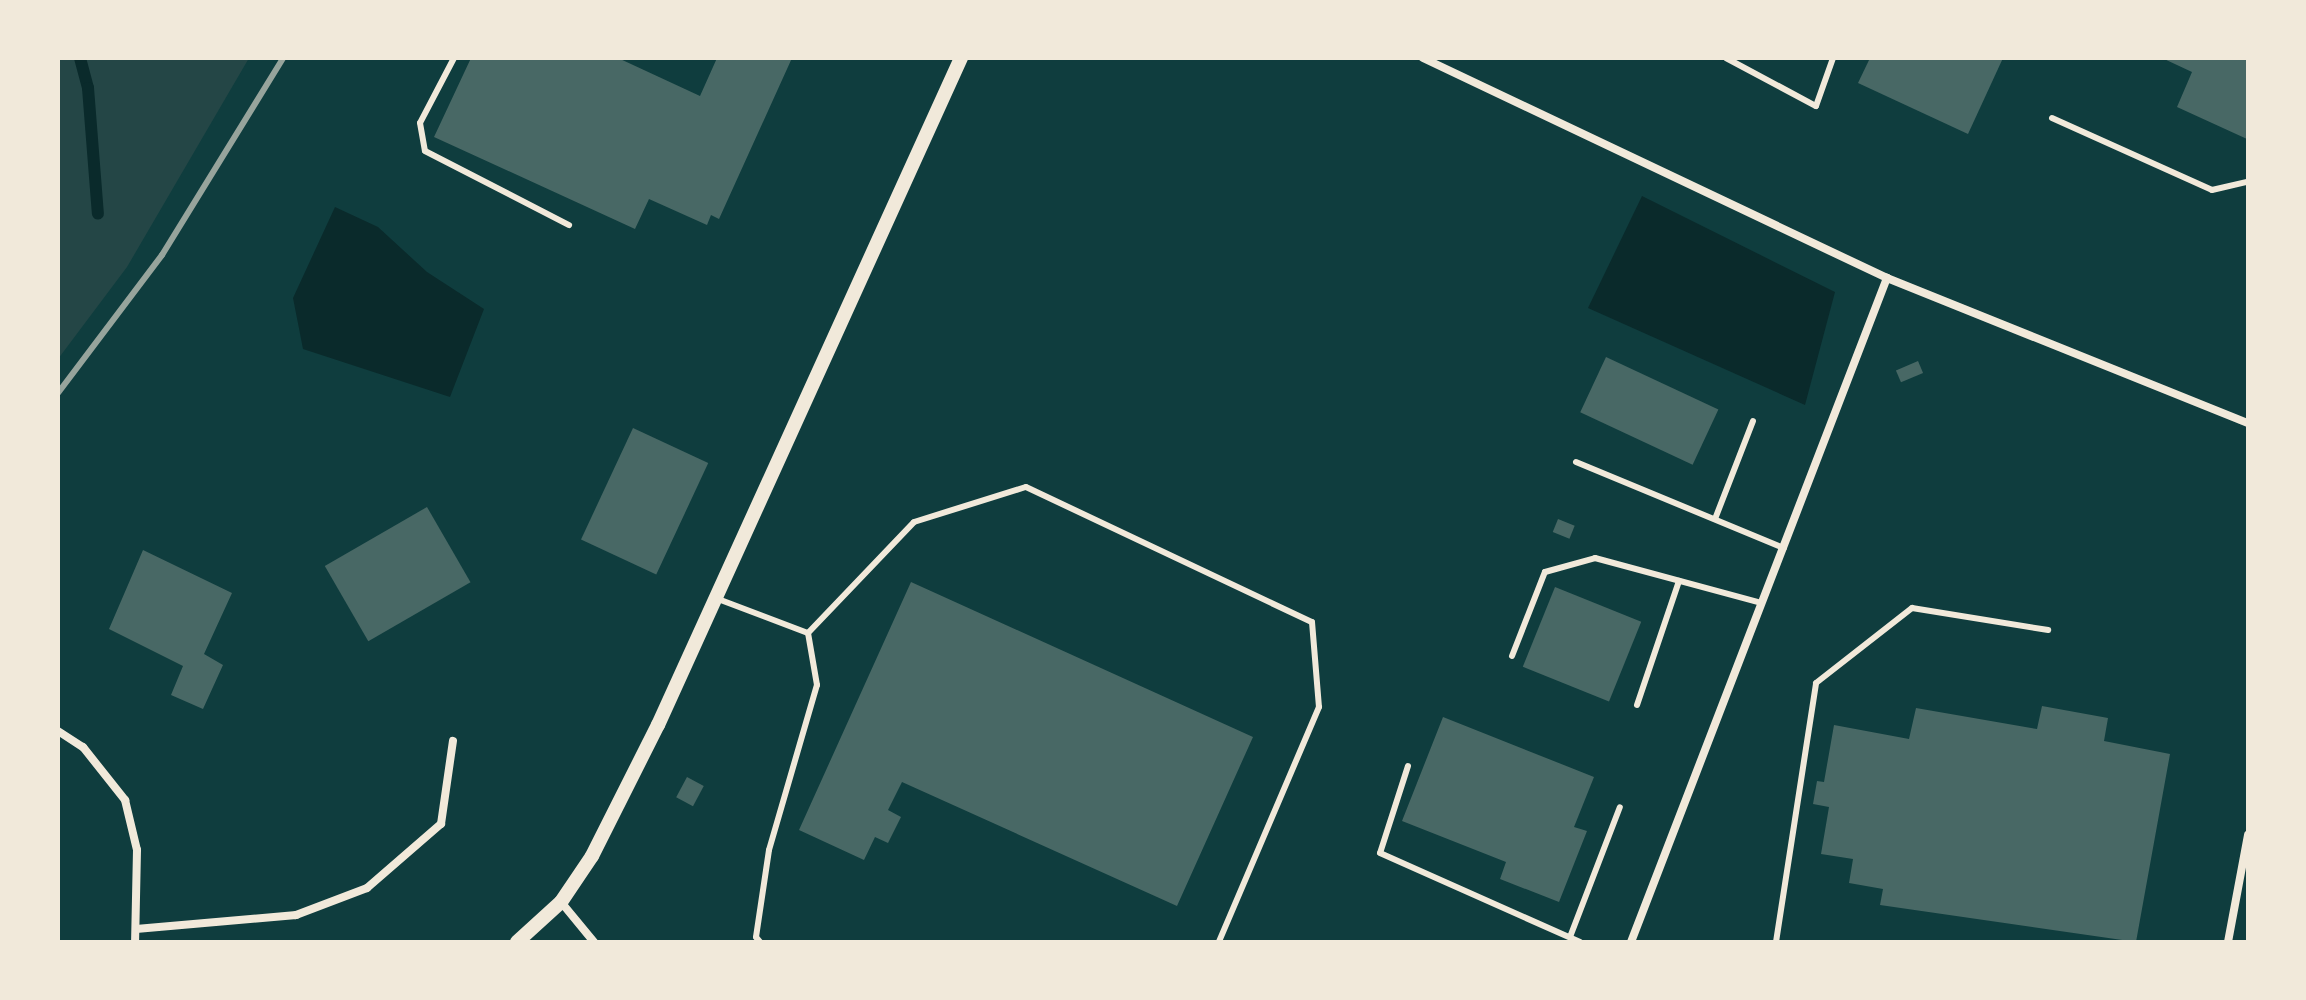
<!DOCTYPE html>
<html>
<head>
<meta charset="utf-8">
<style>
	body { margin:0 }
	#map { position:relative; width:2306px; height:1000px; overflow:hidden; background:#0f3d3e; font-family:Jost,sans-serif }
	div>[style] { position:absolute }
	.green>* { inset:0; background:#244646 }
	.water>* { inset:0; background:#0a2a2b }
	.stream>* { height:12px; margin:-6px; padding:0 6px; transform-origin:6px; border-radius:6px; background:#0a2a2b }
	.building>* { inset:0; background:#486865; transform-origin:0 0 }
	.service>* { height:6px; margin:-3px; padding:0 3px; transform-origin:3px; border-radius:3px; background:#f1e9da }
	.minor>* { height:8px; margin:-4px; padding:0 4px; transform-origin:4px; border-radius:4px; background:#f1e9da }
	.tertiary>* { height:14px; margin:-7px; padding:0 7px; transform-origin:7px; border-radius:7px; background:#f1e9da }
	.rail>* { height:6px; margin:-3px; padding:0 3px; transform-origin:3px; border-radius:3px; background:#97a49c }
	span { translate:-50% -50%; white-space:nowrap; text-align:center; line-height:1.15; -webkit-text-stroke:6px #f1e9da; paint-order:stroke }
	.frame { position:absolute; inset:0; border:60px solid #f1e9da; pointer-events:none }
</style>
</head>
<body>
<div id="map">
	<div class="green">
		<i style="clip-path:polygon(58px 58px,249px 58px,127px 267px,58px 359px)"></i>
	</div>
	<div class="water">
		<i style="clip-path:polygon(1642px 196px,1835px 292px,1805px 405px,1588px 308px)"></i>
		<i style="clip-path:polygon(335px 207px,378px 227px,427px 272px,484px 309px,450px 397px,303px 349px,293px 298px)"></i>
	</div>
	<div class="stream">
		<i style="left:80px;top:58px;width:31px;rotate:75deg"></i>
		<i style="left:88px;top:88px;width:126px;rotate:85.5deg"></i>
	</div>
	<div class="building">
		<i style="clip-path:polygon(471px 58px,618px 58px,700px 96px,717px 58px,792px 58px,719px 219px,711px 215px,707px 225px,649px 199px,635px 229px,434px 137px)"></i>
		<i style="clip-path:polygon(1870px 58px,2003px 58px,1968px 134px,1858px 83px)"></i>
		<i style="clip-path:polygon(2162px 58px,2248px 58px,2247px 139px,2177px 107px,2192px 72px)"></i>
		<i style="left:1606px;top:357px;width:124px;height:61px;rotate:25deg"></i>
		<i style="left:1918px;top:361px;width:13px;height:24px;rotate:67deg"></i>
		<i style="left:633px;top:428px;width:83px;height:123px;rotate:25deg"></i>
		<i style="left:427px;top:507px;width:87px;height:118px;rotate:60deg"></i>
		<i style="left:1558px;top:519px;width:18px;height:14px;rotate:22deg"></i>
		<i style="clip-path:polygon(143px 550px,232px 593px,204px 654px,223px 665px,203px 709px,171px 695px,183px 666px,109px 629px)"></i>
		<i style="clip-path:polygon(911px 582px,1253px 737px,1177px 906px,902px 782px,888px 810px,901px 817px,888px 843px,875px 837px,864px 860px,799px 830px)"></i>
		<i style="left:1555px;top:587px;width:93px;height:86px;rotate:22deg"></i>
		<i style="clip-path:polygon(2042px 706px,2108px 718px,2104px 741px,2170px 754px,2136px 942px,1880px 905px,1883px 889px,1849px 883px,1853px 859px,1821px 854px,1829px 807px,1813px 804px,1817px 781px,1824px 782px,1834px 725px,1909px 739px,1916px 708px,2037px 729px)"></i>
		<i style="clip-path:polygon(1443px 717px,1594px 777px,1574px 827px,1587px 831px,1559px 902px,1500px 879px,1506px 862px,1402px 821px)"></i>
		<i style="left:687px;top:777px;width:19px;height:23px;rotate:28deg"></i>
	</div>
	<div class="service">
		<i style="left:454px;top:58px;width:73px;rotate:117.6deg"></i>
		<i style="left:420px;top:123px;width:28px;rotate:80deg"></i>
		<i style="left:425px;top:151px;width:162px;rotate:27.2deg"></i>
		<i style="left:1726px;top:58px;width:102px;rotate:28.1deg"></i>
		<i style="left:1816px;top:106px;width:51px;rotate:-70.5deg"></i>
		<i style="left:2052px;top:118px;width:175px;rotate:24.2deg"></i>
		<i style="left:2212px;top:190px;width:37px;rotate:-13deg"></i>
		<i style="left:1576px;top:462px;width:225px;rotate:22.5deg"></i>
		<i style="left:1715px;top:519px;width:105px;rotate:-68.8deg"></i>
		<i style="left:718px;top:599px;width:96px;rotate:20.7deg"></i>
		<i style="left:808px;top:633px;width:153px;rotate:-46.3deg"></i>
		<i style="left:914px;top:522px;width:117px;rotate:-17.4deg"></i>
		<i style="left:1026px;top:487px;width:316px;rotate:25.3deg"></i>
		<i style="left:1312px;top:622px;width:85px;rotate:85.3deg"></i>
		<i style="left:1319px;top:707px;width:255px;rotate:113.1deg"></i>
		<i style="left:1512px;top:656px;width:90px;rotate:-68.6deg"></i>
		<i style="left:1545px;top:572px;width:52px;rotate:-15.6deg"></i>
		<i style="left:1595px;top:558px;width:173px;rotate:15.1deg"></i>
		<i style="left:1637px;top:705px;width:131px;rotate:-71.3deg"></i>
		<i style="left:1408px;top:766px;width:91px;rotate:107.8deg"></i>
		<i style="left:1380px;top:853px;width:219px;rotate:24deg"></i>
		<i style="left:1570px;top:937px;width:139px;rotate:-69deg"></i>
		<i style="left:760px;top:942px;width:6px;rotate:-129deg"></i>
		<i style="left:756px;top:937px;width:88px;rotate:-81.5deg"></i>
		<i style="left:769px;top:850px;width:172px;rotate:-73.8deg"></i>
		<i style="left:817px;top:685px;width:53px;rotate:-99.8deg"></i>
		<i style="left:1776px;top:942px;width:262px;rotate:-81.2deg"></i>
		<i style="left:1816px;top:683px;width:122px;rotate:-38deg"></i>
		<i style="left:1912px;top:608px;width:138px;rotate:9.2deg"></i>
	</div>
	<div class="minor">
		<i style="left:1423px;top:58px;width:514px;rotate:25.37deg"></i>
		<i style="left:1887px;top:278px;width:389px;rotate:21.9deg"></i>
		<i style="left:58px;top:731px;width:30px;rotate:33deg"></i>
		<i style="left:83px;top:747px;width:68px;rotate:51.6deg"></i>
		<i style="left:125px;top:800px;width:51px;rotate:76.5deg"></i>
		<i style="left:137px;top:850px;width:92px;rotate:91.2deg"></i>
		<i style="left:561px;top:902px;width:52px;rotate:50.5deg"></i>
		<i style="left:136px;top:929px;width:161px;rotate:-5deg"></i>
		<i style="left:296px;top:915px;width:76px;rotate:-20.8deg"></i>
		<i style="left:367px;top:888px;width:98px;rotate:-40.9deg"></i>
		<i style="left:441px;top:824px;width:84px;rotate:-81.8deg"></i>
		<i style="left:1631px;top:942px;width:712px;rotate:-68.92deg"></i>
		<i style="left:2228px;top:942px;width:109px;rotate:-79.4deg"></i>
	</div>
	<div class="tertiary">
		<i style="left:517px;top:942px;width:59px;rotate:-42.3deg"></i>
		<i style="left:561px;top:902px;width:55px;rotate:-56deg"></i>
		<i style="left:592px;top:856px;width:147px;rotate:-63.3deg"></i>
		<i style="left:658px;top:725px;width:733px;rotate:-65.57deg"></i>
	</div>
	<div class="rail">
		<i style="left:58px;top:393px;width:173px;rotate:-53deg"></i>
		<i style="left:162px;top:255px;width:231px;rotate:-58.4deg"></i>
	</div>
	<div class="frame"></div>
</div>
</body>
</html>
